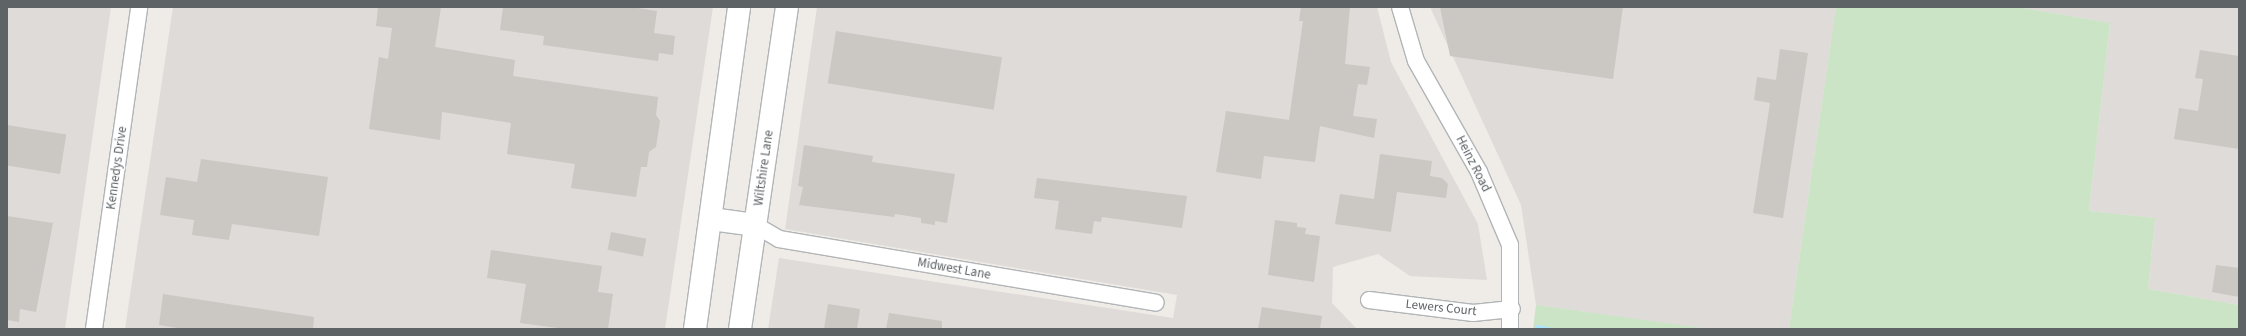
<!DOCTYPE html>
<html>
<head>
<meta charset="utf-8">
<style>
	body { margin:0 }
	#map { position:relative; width:2246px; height:336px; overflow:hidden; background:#efece7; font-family:"Source Sans 3",sans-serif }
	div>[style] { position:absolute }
	.industrial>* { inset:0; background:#dedbd9 }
	.green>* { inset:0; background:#cae4c5 }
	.stream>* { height:5px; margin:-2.5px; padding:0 2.5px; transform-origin:2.5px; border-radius:2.5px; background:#ade4f9 }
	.building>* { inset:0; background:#cbc7c3; transform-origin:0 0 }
	.roads { filter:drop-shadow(1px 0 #b2b5b8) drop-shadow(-1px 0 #b2b5b8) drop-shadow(0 1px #b2b5b8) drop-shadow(0 -1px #b2b5b8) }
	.street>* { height:16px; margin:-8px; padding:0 8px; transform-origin:8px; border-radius:8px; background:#fff }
	.secondary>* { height:22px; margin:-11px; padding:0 11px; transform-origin:11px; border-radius:11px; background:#fff }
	span { translate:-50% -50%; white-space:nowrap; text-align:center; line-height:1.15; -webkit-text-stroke:3px #fff; paint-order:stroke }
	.street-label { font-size:13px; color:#5e6366 }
	.frame { position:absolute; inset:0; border:8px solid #5e6366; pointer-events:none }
</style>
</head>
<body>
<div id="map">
	<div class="industrial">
		<i style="clip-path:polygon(7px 7px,111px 7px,65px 329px,7px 329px)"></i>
		<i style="clip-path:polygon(173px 7px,713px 7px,665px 329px,125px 329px)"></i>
		<i style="clip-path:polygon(817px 7px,1377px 7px,1391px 62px,1478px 224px,1487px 280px,1410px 276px,1378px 254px,1333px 267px,1332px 303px,1357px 329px,768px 329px,779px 258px,1173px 318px,1177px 295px,785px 229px)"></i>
		<i style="clip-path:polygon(1430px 7px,1836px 7px,1789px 329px,1704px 329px,1536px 305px,1521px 205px)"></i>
		<i style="clip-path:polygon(2018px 7px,2239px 7px,2239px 305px,2148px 289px,2155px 218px,2089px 211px,2110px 23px)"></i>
	</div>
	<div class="green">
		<i style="clip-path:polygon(1836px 7px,2018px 7px,2110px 23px,2089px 211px,2155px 218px,2148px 289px,2239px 305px,2239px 329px,1789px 329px)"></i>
		<i style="clip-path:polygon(1536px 305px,1702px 328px,1704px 329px,1533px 329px)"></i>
	</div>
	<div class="stream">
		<i style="left:1537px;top:327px;width:11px;rotate:10deg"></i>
	</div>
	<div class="building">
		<i style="clip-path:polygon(378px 7px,441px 7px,435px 47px,515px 60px,513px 76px,658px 97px,656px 115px,660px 121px,656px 147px,649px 152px,647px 167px,641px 167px,636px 197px,571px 188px,575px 164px,507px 154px,511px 123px,442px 112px,440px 140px,369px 129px,379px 57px,388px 59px,392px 28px,376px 26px)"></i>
		<i style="clip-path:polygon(503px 7px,631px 7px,657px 11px,654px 33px,675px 36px,673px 55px,659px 53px,658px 61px,543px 45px,544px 36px,500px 30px)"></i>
		<i style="clip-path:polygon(1301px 7px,1350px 7px,1345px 64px,1370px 67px,1367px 85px,1358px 84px,1353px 116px,1377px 119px,1374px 138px,1320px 126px,1315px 162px,1264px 156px,1261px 179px,1216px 172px,1226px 111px,1289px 120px,1303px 21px,1299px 21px)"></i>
		<i style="clip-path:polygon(1440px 7px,1623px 7px,1613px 79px,1450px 56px)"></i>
		<i style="left:836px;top:31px;width:168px;height:53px;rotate:9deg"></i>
		<i style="clip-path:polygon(1780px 49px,1808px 53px,1783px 218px,1753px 213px,1770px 103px,1754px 100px,1757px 77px,1776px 80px)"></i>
		<i style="clip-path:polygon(2200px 50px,2239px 56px,2239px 149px,2174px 139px,2179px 108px,2198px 111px,2203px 79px,2195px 78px)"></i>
		<i style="left:7px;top:125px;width:60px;height:40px;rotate:9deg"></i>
		<i style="clip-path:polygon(804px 145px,873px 156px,872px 162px,955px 174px,947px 223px,935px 221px,935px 225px,921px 223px,921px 218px,895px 214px,894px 217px,799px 205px,803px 187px,798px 186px)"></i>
		<i style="clip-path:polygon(1380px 154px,1432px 161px,1430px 176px,1442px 178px,1448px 184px,1446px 198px,1397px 192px,1391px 232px,1335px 224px,1340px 194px,1374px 199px)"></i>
		<i style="clip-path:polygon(201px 159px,328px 177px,319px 236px,232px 224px,229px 240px,192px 235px,194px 220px,160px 215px,166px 177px,197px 182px)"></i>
		<i style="clip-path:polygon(1037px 178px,1187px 196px,1182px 228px,1102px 217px,1101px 222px,1094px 221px,1092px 234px,1055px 229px,1059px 201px,1034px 198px)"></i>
		<i style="clip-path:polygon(7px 216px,53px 223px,36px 312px,20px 309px,19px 322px,7px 320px)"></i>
		<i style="clip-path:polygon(1275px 220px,1297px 223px,1297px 227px,1306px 228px,1305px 234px,1320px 236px,1314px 282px,1268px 275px)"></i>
		<i style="left:611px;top:232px;width:36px;height:18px;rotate:11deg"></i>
		<i style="clip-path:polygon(491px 250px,602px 266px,598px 292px,613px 294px,608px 329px,565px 329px,520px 323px,526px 284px,487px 278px)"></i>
		<i style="clip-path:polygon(2216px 265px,2239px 268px,2239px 297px,2212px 292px)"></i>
		<i style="clip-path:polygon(163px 294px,314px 317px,313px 329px,184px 329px,159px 325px)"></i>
		<i style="clip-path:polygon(828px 304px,860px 309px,857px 329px,824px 329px)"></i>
		<i style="clip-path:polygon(1262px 307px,1322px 316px,1320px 329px,1258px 329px)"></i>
		<i style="clip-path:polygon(889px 313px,942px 321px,942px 329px,886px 329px)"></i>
	</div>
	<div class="roads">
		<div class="street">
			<i style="left:1400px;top:7px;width:56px;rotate:73.5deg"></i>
			<i style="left:1416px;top:61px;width:128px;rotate:60.4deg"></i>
			<i style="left:1479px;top:172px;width:79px;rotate:67deg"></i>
			<i style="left:1510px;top:245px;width:84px;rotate:90deg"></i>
			<i style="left:755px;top:225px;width:28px;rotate:30deg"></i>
			<i style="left:779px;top:239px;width:382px;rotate:9.6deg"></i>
			<i style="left:1369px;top:300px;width:105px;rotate:7.1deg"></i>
			<i style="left:1473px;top:313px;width:39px;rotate:-6deg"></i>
			<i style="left:94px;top:329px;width:325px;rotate:-82deg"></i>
		</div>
		<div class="secondary">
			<i style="left:711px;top:219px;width:44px;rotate:7.8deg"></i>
			<i style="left:695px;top:329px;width:325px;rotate:-82.2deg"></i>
			<i style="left:740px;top:329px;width:325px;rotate:-81.7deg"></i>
		</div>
	</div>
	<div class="street-label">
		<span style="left:1473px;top:164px;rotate:63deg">Heinz Road</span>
		<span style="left:117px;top:168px;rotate:-82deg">Kennedys Drive</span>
		<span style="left:764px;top:168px;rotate:-82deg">Wiltshire Lane</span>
		<span style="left:954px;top:269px;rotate:10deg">Midwest Lane</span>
		<span style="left:1441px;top:308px;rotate:6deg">Lewers Court</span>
	</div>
	<div class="frame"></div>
</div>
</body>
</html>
